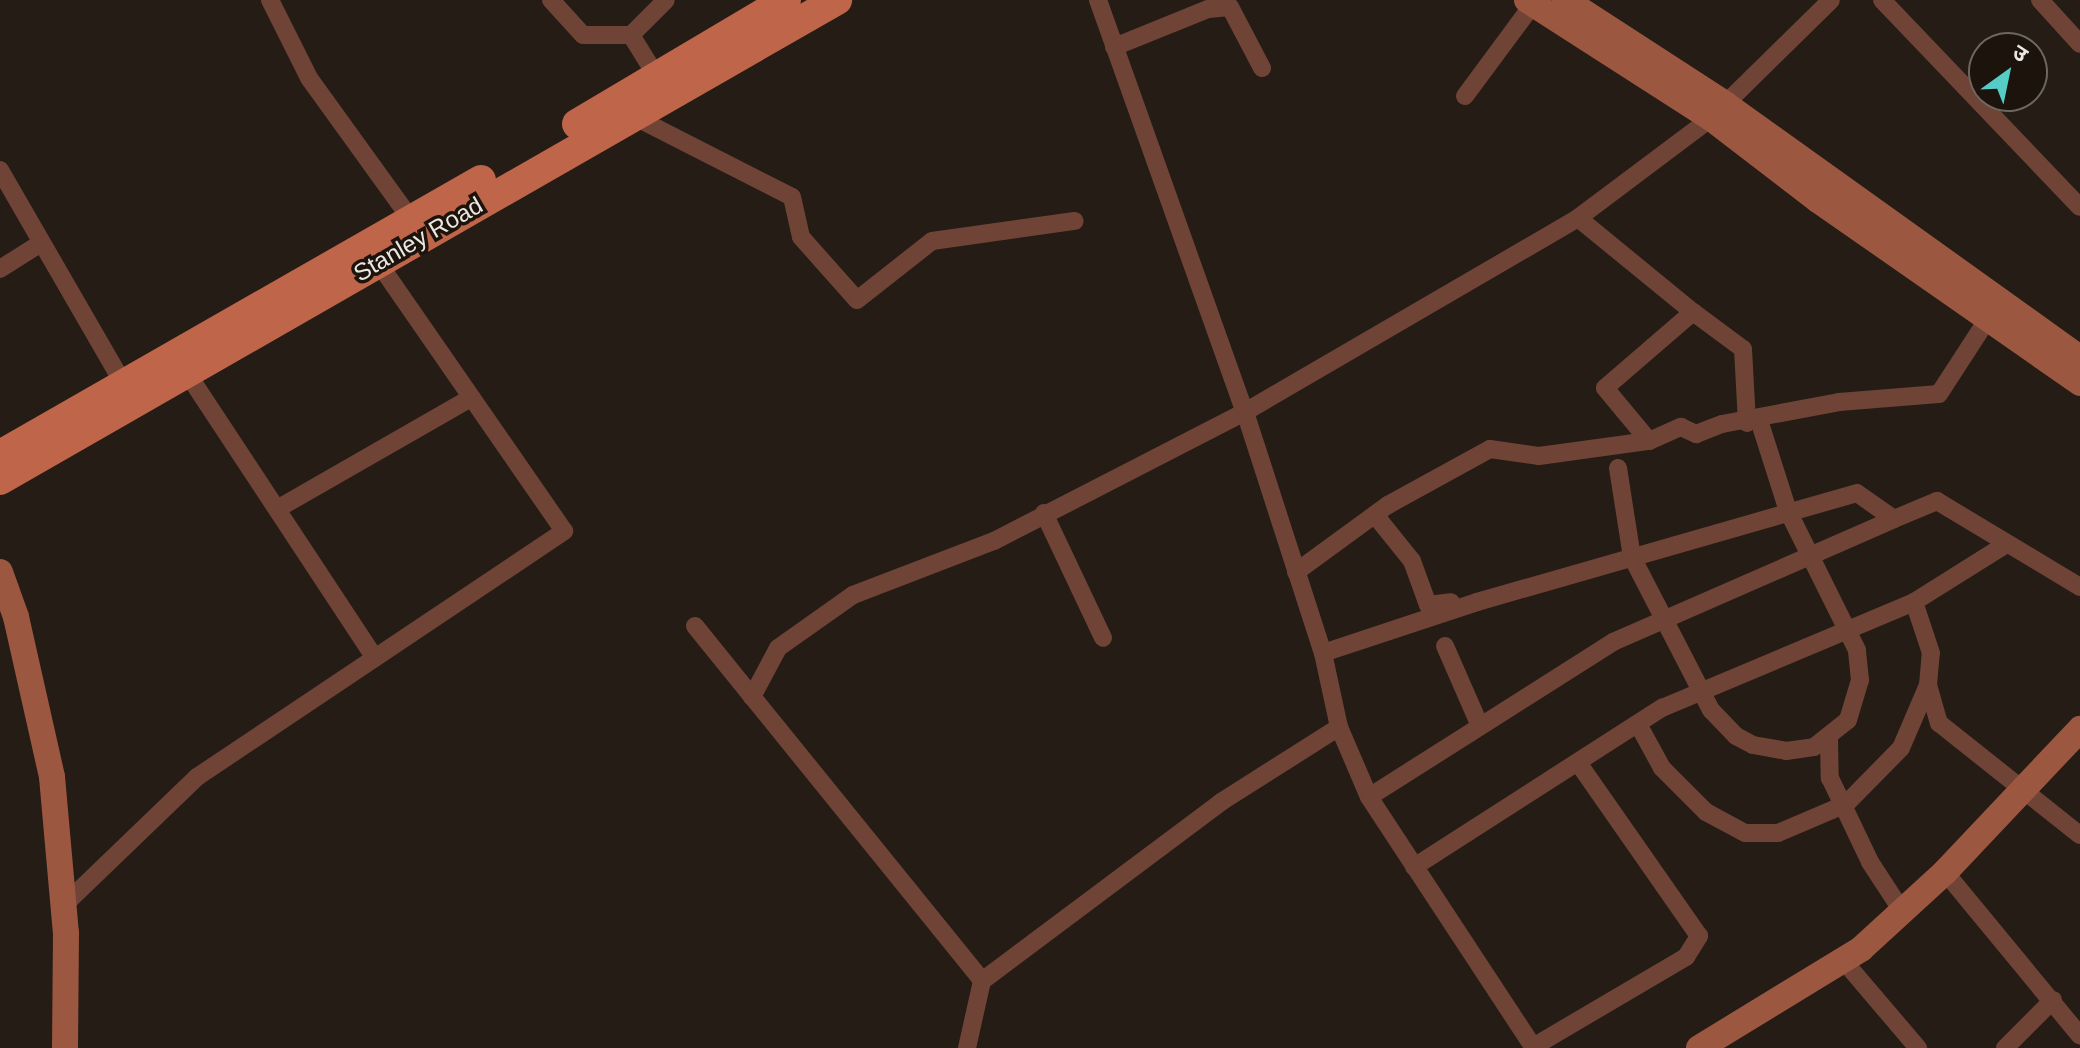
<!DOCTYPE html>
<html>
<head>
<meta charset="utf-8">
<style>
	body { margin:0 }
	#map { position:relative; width:2080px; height:1048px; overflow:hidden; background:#241c15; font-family:Arial,"Noto Sans Devanagari",sans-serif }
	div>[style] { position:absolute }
	.street>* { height:18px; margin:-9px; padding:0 9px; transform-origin:9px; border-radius:9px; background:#6f4335 }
	.secondary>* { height:26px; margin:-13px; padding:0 13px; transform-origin:13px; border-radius:13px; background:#9c5741 }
	.primary>* { height:30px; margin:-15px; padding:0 15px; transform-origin:15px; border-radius:15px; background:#bf6549 }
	span { translate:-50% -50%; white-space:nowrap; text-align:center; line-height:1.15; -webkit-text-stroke:7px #1b130c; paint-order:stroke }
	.street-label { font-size:24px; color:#ebe6e0 }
	.north { position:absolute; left:1968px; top:32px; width:80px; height:80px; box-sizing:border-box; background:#1b130c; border:2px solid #6e6761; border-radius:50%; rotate:33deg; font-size:22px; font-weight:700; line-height:32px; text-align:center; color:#ebe6e0 }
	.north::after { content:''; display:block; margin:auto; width:28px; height:36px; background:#55cdc6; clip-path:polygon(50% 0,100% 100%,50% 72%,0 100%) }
</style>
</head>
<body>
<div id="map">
	<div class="street">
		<i style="left:270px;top:0;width:87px;rotate:63.4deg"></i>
		<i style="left:309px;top:78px;width:173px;rotate:54.2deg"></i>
		<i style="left:551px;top:0;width:47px;rotate:47.6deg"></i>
		<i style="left:583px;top:35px;width:48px"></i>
		<i style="left:631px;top:35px;width:49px;rotate:-45deg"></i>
		<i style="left:1098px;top:0;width:437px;rotate:70.4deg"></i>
		<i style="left:1245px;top:412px;width:253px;rotate:72.1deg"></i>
		<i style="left:1323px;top:653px;width:76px;rotate:77.8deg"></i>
		<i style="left:1339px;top:727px;width:76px;rotate:66.8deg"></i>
		<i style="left:1369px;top:797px;width:300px;rotate:56.7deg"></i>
		<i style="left:1882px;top:0;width:286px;rotate:46.3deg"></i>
		<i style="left:2040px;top:0;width:59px;rotate:47.7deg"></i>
		<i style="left:631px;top:35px;width:49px;rotate:58.2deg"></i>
		<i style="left:1114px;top:47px;width:101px;rotate:-22deg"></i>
		<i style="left:1208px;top:9px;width:22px;rotate:-5deg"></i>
		<i style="left:1230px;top:7px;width:69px;rotate:62.3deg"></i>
		<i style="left:1465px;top:96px;width:114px;rotate:-53.5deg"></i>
		<i style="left:633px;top:116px;width:178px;rotate:27deg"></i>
		<i style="left:792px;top:197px;width:41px;rotate:77.3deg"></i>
		<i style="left:801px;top:237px;width:84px;rotate:48.4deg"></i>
		<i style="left:857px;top:300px;width:95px;rotate:-38.2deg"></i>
		<i style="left:932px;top:241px;width:144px;rotate:-8deg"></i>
		<i style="left:0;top:170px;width:248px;rotate:60deg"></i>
		<i style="left:1578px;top:218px;width:149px;rotate:39.3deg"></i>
		<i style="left:1693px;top:312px;width:116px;rotate:139.2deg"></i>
		<i style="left:1605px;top:388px;width:69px;rotate:50.3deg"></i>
		<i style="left:0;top:269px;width:49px;rotate:-32.4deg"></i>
		<i style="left:1693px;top:312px;width:62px;rotate:36.5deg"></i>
		<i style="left:1743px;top:349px;width:74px;rotate:86.9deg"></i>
		<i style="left:187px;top:373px;width:341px;rotate:56.6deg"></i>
		<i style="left:1618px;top:468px;width:90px;rotate:81.1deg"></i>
		<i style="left:1632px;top:557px;width:172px;rotate:62.7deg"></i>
		<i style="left:1711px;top:710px;width:36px;rotate:46deg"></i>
		<i style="left:1736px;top:736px;width:19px;rotate:28deg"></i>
		<i style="left:1753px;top:745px;width:34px;rotate:10deg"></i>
		<i style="left:1786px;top:751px;width:28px;rotate:-8deg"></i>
		<i style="left:1814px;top:747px;width:43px;rotate:-38.5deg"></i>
		<i style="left:1848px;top:720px;width:42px;rotate:-73.3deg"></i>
		<i style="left:1860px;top:680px;width:30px;rotate:-96deg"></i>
		<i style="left:1857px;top:650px;width:155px;rotate:-116.4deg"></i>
		<i style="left:1788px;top:511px;width:96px;rotate:-107.7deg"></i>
		<i style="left:277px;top:509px;width:224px;rotate:-29.8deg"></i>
		<i style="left:1044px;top:513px;width:138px;rotate:64.7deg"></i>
		<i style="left:1375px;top:515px;width:59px;rotate:51.2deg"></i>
		<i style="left:1412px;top:561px;width:47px;rotate:70deg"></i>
		<i style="left:1428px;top:605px;width:23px;rotate:-7deg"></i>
		<i style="left:1296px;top:572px;width:114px;rotate:-36.1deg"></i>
		<i style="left:1388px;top:505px;width:116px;rotate:-28.8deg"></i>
		<i style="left:1490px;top:449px;width:49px;rotate:8.1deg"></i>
		<i style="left:1539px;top:456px;width:111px;rotate:-7.8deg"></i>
		<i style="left:1649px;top:441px;width:35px;rotate:-24deg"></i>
		<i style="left:1681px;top:427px;width:17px;rotate:25deg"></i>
		<i style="left:1696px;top:434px;width:28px;rotate:-21deg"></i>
		<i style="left:1722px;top:424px;width:119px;rotate:-10.6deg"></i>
		<i style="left:1839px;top:402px;width:100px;rotate:-4.6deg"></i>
		<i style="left:1939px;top:394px;width:88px;rotate:-57deg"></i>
		<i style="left:695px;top:626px;width:457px;rotate:51deg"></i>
		<i style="left:982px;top:981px;width:299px;rotate:-36.8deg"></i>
		<i style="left:1221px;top:802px;width:140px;rotate:-32.4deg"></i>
		<i style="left:1445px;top:646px;width:87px;rotate:66.4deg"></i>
		<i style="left:1323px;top:653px;width:162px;rotate:-18.3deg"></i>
		<i style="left:1477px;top:602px;width:395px;rotate:-16deg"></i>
		<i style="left:1857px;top:493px;width:45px;rotate:35.1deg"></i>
		<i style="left:1894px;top:519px;width:47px;rotate:-22.7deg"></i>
		<i style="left:1937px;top:501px;width:167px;rotate:31deg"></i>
		<i style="left:1928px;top:685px;width:40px;rotate:74deg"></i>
		<i style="left:1939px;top:723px;width:180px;rotate:38.5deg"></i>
		<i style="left:752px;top:697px;width:55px;rotate:-62deg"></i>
		<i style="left:778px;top:648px;width:92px;rotate:-35.2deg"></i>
		<i style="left:853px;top:595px;width:151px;rotate:-21deg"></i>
		<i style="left:994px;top:541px;width:282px;rotate:-27.2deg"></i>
		<i style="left:1245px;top:412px;width:385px;rotate:-30.2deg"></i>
		<i style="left:1578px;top:218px;width:166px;rotate:-36.9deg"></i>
		<i style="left:1711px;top:118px;width:168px;rotate:-44.5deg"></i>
		<i style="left:1638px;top:724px;width:50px;rotate:61.4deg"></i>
		<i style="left:1662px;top:768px;width:62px;rotate:45deg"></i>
		<i style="left:1706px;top:812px;width:44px;rotate:28.3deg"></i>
		<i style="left:1745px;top:833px;width:33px"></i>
		<i style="left:1778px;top:833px;width:74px;rotate:-23.1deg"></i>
		<i style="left:1846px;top:804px;width:78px;rotate:-45.5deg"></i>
		<i style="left:1901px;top:748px;width:69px;rotate:-66.8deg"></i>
		<i style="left:1928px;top:685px;width:32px;rotate:-85deg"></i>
		<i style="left:1931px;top:653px;width:54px;rotate:-108.4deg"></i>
		<i style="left:1829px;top:739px;width:39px;rotate:89deg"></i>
		<i style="left:1830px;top:778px;width:93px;rotate:64.5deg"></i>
		<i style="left:1870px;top:862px;width:59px;rotate:56.9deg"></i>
		<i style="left:1369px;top:797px;width:289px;rotate:-32.4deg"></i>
		<i style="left:1613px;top:642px;width:307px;rotate:-23.6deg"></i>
		<i style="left:1414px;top:867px;width:295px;rotate:-32.7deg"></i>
		<i style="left:1662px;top:708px;width:273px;rotate:-22.8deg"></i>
		<i style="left:1914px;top:602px;width:107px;rotate:-32.1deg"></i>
		<i style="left:1945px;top:872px;width:212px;rotate:50.5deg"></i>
		<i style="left:63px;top:906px;width:186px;rotate:-43.9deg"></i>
		<i style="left:197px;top:777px;width:442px;rotate:-33.8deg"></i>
		<i style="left:564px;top:531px;width:333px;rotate:-124.7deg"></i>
		<i style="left:1843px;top:960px;width:116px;rotate:49.6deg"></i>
		<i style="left:1533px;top:1047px;width:178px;rotate:-30.5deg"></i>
		<i style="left:1686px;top:957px;width:25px;rotate:-58deg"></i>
		<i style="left:1699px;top:936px;width:210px;rotate:-124.9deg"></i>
		<i style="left:967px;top:1048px;width:69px;rotate:-77.4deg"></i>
		<i style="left:2005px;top:1048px;width:68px;rotate:-45deg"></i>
	</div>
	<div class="secondary">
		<i style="left:1527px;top:0;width:219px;rotate:32.7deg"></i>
		<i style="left:1711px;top:118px;width:135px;rotate:37.5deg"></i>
		<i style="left:1818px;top:200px;width:320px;rotate:34.9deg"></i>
		<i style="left:1565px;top:0;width:191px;rotate:33deg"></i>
		<i style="left:1725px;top:104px;width:437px;rotate:35.6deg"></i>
		<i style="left:0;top:572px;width:48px;rotate:70.4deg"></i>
		<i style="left:16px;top:617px;width:164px;rotate:77.3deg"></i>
		<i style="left:52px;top:777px;width:157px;rotate:84.9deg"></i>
		<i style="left:66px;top:933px;width:115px;rotate:90.5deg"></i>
		<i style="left:1699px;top:1048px;width:190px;rotate:-31.4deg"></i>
		<i style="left:1861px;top:949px;width:114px;rotate:-42.5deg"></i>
		<i style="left:1945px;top:872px;width:197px;rotate:-46.6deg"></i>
	</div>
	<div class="primary">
		<i style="left:577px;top:124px;width:243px;rotate:-30.7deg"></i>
		<i style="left:0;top:455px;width:554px;rotate:-29.76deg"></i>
		<i style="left:0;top:480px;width:965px;rotate:-29.83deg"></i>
	</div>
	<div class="street-label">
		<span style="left:418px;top:239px;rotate:-30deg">Stanley Road</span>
	</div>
	<div class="north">उ</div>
</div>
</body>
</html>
